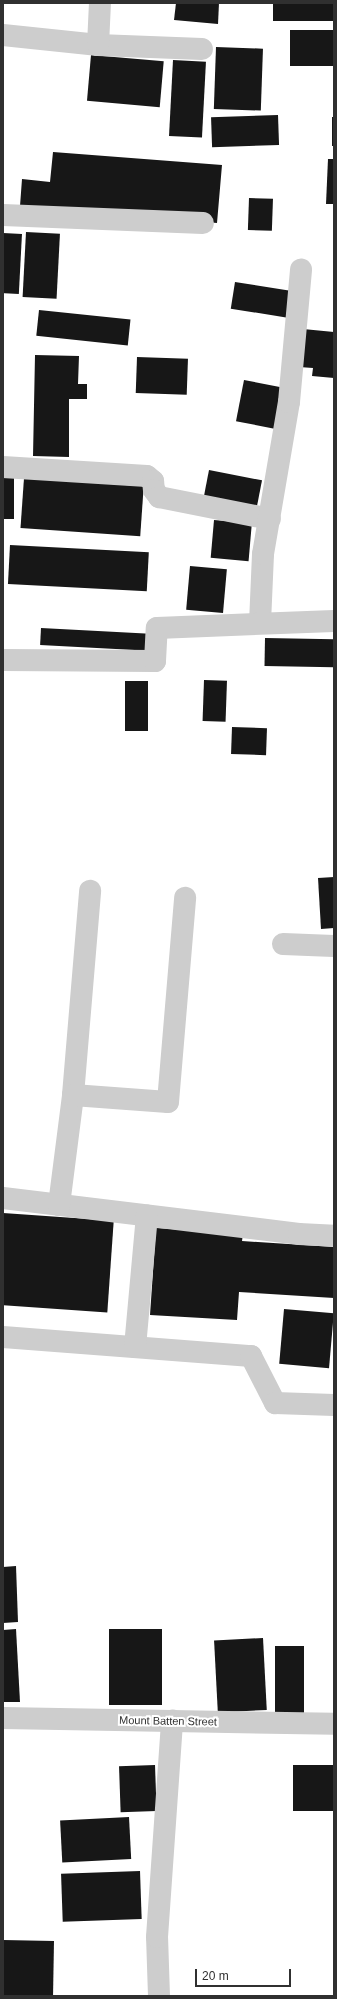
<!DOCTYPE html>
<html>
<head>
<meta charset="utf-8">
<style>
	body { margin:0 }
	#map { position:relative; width:337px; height:1999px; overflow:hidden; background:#fff; font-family:Arial,sans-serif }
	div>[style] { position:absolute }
	.building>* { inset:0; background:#171717; transform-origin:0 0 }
	.minor>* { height:22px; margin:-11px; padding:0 11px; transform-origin:11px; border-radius:11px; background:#cdcdcd }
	span { translate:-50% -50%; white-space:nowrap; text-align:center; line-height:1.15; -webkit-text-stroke:4px #fff; paint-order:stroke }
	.street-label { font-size:11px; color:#303030 }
	.frame { position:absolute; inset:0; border:4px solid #303030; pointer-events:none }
	.scale { position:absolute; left:195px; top:1969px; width:96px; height:18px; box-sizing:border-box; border:2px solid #303030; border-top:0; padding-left:5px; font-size:12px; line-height:14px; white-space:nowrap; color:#303030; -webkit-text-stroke:3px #fff; paint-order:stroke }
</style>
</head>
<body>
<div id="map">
	<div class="building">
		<i style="clip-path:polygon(176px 3px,219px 3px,218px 24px,174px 20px)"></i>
		<i style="left:273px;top:3px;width:61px;height:18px"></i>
		<i style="left:334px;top:30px;width:36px;height:44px;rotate:90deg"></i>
		<i style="left:216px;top:47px;width:47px;height:62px;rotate:2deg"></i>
		<i style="left:91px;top:55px;width:73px;height:46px;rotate:5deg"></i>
		<i style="left:173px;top:60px;width:33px;height:76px;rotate:3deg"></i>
		<i style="left:278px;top:115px;width:30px;height:67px;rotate:88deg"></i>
		<i style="left:332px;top:117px;width:2px;height:29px"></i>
		<i style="clip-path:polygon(53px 152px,222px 165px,217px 223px,20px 206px,22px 179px,50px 182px)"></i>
		<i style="clip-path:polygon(328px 159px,334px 159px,334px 204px,326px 204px)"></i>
		<i style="left:249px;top:198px;width:24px;height:32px;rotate:2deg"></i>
		<i style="left:26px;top:232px;width:34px;height:65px;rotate:3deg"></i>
		<i style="left:3px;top:233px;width:19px;height:60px;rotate:3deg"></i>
		<i style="left:235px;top:282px;width:56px;height:27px;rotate:9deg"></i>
		<i style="left:39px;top:310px;width:92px;height:26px;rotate:6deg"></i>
		<i style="clip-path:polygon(303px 329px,334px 332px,334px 378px,312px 376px,313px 368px,299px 367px)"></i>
		<i style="clip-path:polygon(35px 355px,79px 356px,78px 384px,87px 384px,87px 399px,69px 399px,69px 457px,33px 456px)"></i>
		<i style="left:137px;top:357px;width:51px;height:36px;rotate:2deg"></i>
		<i style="left:244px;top:380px;width:43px;height:42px;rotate:11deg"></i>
		<i style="left:209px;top:470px;width:54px;height:32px;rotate:11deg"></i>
		<i style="left:3px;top:473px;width:11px;height:46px"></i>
		<i style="left:24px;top:478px;width:120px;height:50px;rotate:4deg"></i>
		<i style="left:214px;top:520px;width:38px;height:38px;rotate:5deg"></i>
		<i style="left:10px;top:545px;width:139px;height:39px;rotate:3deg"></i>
		<i style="left:190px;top:566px;width:37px;height:44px;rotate:5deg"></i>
		<i style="left:41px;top:628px;width:109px;height:17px;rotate:3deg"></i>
		<i style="left:265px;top:638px;width:69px;height:28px;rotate:1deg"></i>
		<i style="left:204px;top:680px;width:23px;height:41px;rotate:2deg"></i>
		<i style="left:125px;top:681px;width:23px;height:50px"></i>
		<i style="left:232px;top:727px;width:35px;height:27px;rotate:2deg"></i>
		<i style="clip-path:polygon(334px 877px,334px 928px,321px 929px,318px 878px)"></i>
		<i style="left:3px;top:1213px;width:111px;height:92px;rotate:4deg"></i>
		<i style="clip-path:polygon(156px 1228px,243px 1234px,242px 1241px,334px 1247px,334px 1298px,239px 1292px,237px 1320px,150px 1315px)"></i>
		<i style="left:284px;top:1309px;width:50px;height:55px;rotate:5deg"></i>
		<i style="clip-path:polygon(16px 1566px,18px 1622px,3px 1623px,3px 1567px)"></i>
		<i style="clip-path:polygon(16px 1629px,20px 1702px,3px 1702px,3px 1630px)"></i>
		<i style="left:109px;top:1629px;width:53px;height:76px"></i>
		<i style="left:263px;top:1638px;width:72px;height:49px;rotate:87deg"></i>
		<i style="left:275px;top:1646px;width:29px;height:68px"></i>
		<i style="left:155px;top:1765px;width:46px;height:36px;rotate:88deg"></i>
		<i style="left:334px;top:1765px;width:46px;height:41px;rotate:90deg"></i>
		<i style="left:129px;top:1817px;width:42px;height:69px;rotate:87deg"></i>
		<i style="left:140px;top:1871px;width:48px;height:79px;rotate:88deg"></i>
		<i style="left:3px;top:1940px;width:51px;height:56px;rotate:1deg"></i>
	</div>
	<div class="minor">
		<i style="left:3px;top:35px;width:96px;rotate:6deg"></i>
		<i style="left:98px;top:45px;width:104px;rotate:2.2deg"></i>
		<i style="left:98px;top:45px;width:42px;rotate:-87.3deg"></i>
		<i style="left:3px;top:215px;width:200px;rotate:2.3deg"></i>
		<i style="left:3px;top:467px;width:144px;rotate:3.6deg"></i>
		<i style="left:147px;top:476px;width:8px;rotate:40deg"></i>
		<i style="left:153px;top:481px;width:9px;rotate:84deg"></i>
		<i style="left:154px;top:490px;width:9px;rotate:54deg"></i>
		<i style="left:159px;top:497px;width:113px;rotate:11.2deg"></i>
		<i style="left:260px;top:623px;width:69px;rotate:-87.5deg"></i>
		<i style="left:263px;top:554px;width:154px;rotate:-80.3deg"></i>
		<i style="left:289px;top:402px;width:133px;rotate:-84.8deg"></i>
		<i style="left:3px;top:660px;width:152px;rotate:0.4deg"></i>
		<i style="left:155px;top:661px;width:33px;rotate:-87deg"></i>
		<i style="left:157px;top:628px;width:177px;rotate:-2.3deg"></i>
		<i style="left:283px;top:944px;width:51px;rotate:2.2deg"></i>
		<i style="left:73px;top:1095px;width:205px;rotate:-85.2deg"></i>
		<i style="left:3px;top:1198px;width:298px;rotate:6.9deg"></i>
		<i style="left:299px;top:1234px;width:35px;rotate:3deg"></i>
		<i style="left:59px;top:1205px;width:111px;rotate:-82.7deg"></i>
		<i style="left:73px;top:1095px;width:95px;rotate:4.2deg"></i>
		<i style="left:168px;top:1102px;width:205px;rotate:-85.2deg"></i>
		<i style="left:3px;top:1337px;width:249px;rotate:4.4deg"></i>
		<i style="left:251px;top:1356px;width:53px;rotate:62.9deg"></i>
		<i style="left:275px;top:1403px;width:59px;rotate:1.9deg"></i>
		<i style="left:135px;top:1347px;width:132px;rotate:-84.8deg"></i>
		<i style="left:3px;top:1718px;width:331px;rotate:1deg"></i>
		<i style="left:159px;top:1996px;width:59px;rotate:-91.9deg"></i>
		<i style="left:157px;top:1937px;width:217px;rotate:-86deg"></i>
	</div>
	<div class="street-label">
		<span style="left:168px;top:1721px;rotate:1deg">Mount Batten Street</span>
	</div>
	<div class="frame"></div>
	<div class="scale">20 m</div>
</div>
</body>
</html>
